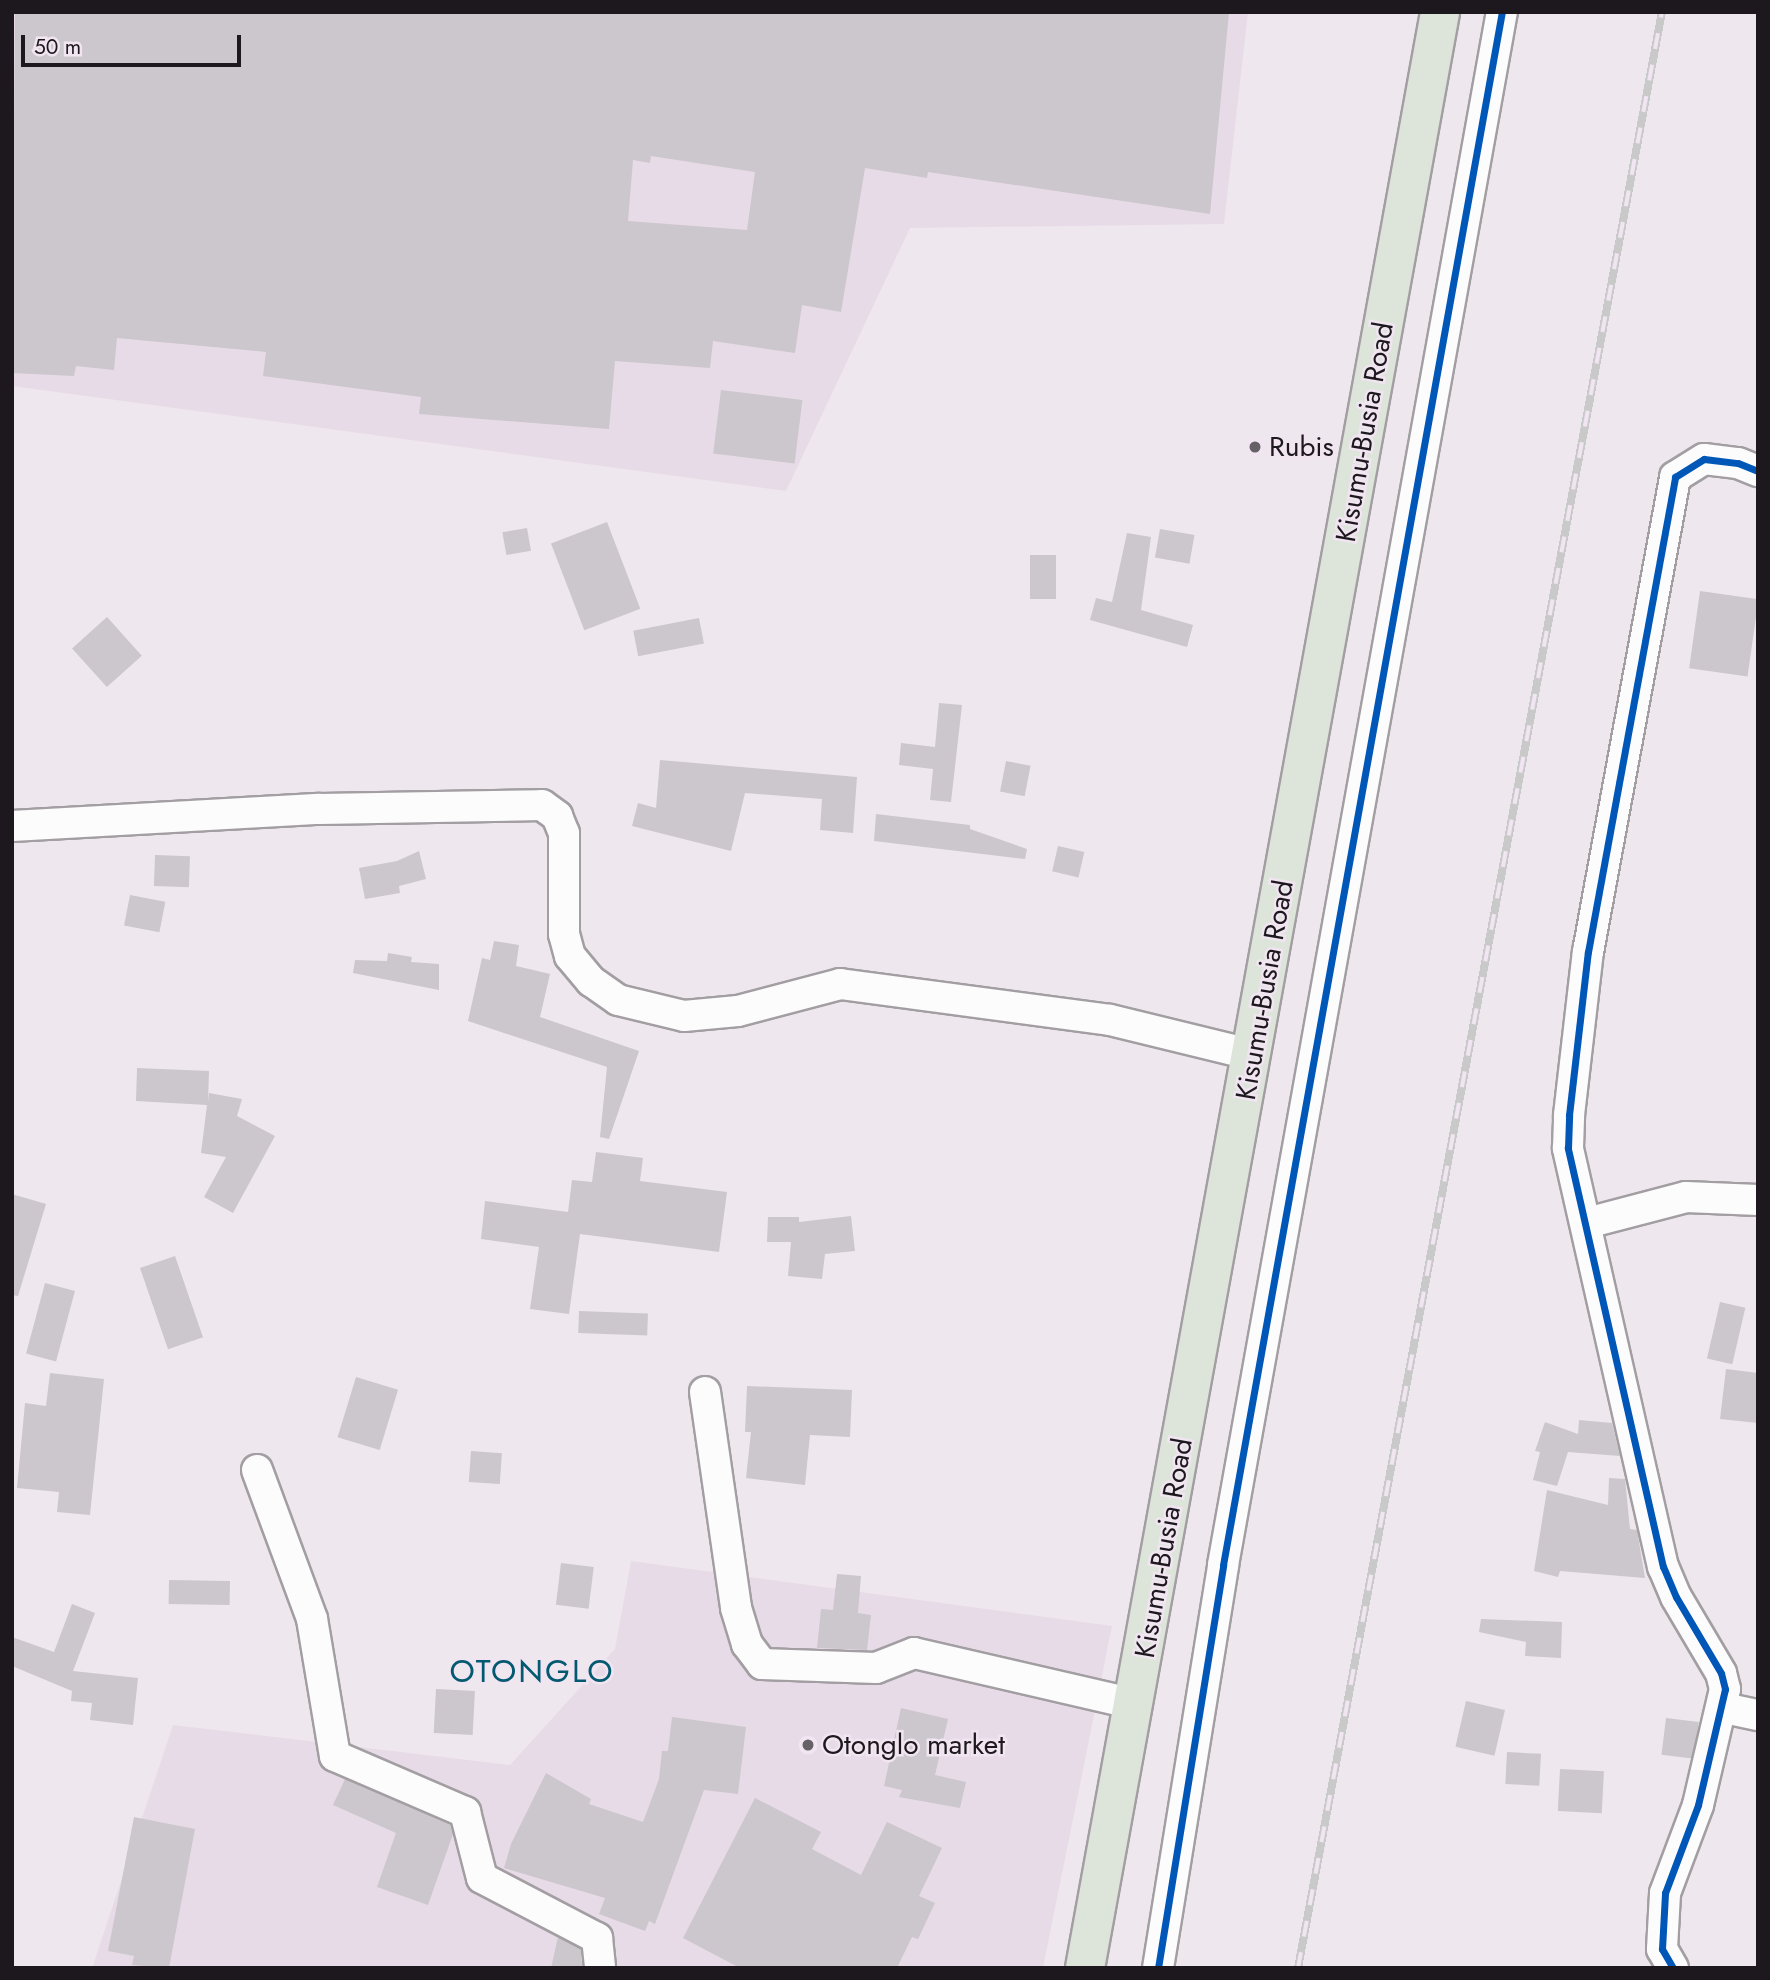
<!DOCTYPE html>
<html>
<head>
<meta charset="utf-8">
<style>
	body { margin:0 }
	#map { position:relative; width:1770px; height:1980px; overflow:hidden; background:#eee8ee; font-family:Jost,sans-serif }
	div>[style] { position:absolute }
	.built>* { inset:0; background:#e7dbe8 }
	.building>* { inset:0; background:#ccc6cd; transform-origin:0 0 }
	.roads { filter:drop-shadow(2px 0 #a29ea2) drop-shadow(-2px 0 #a29ea2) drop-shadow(0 2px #a29ea2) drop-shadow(0 -2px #a29ea2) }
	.street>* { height:30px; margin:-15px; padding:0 15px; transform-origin:15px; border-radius:15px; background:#fcfcfc }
	.highway>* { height:38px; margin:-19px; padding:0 19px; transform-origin:19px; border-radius:19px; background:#dde4da }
	.rail>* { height:8px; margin-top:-4px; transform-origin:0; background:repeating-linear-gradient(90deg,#f0e5f1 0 16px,#cac9ca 0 32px); box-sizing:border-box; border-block:2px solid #cac9ca }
	.cycleway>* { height:7px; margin:-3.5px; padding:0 3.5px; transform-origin:3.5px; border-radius:3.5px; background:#0057b8 }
	.dots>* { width:19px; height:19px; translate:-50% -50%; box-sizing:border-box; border:4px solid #f0e5f1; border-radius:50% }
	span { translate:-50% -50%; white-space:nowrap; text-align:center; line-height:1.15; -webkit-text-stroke:5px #f0e5f1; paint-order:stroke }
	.street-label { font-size:28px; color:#1c181d }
	.poi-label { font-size:28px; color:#1c181d }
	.left { translate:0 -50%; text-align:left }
	.quarter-label { font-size:32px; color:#025970; letter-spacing:2px }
	.frame { position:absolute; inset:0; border:14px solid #1c181d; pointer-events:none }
	.scale { position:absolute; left:21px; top:35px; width:220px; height:32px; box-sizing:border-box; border:4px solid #1c181d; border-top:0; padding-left:9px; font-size:21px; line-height:24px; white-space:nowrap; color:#1c181d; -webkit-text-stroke:5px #f0e5f1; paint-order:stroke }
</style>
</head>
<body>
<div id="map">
	<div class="built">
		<i style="clip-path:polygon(12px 12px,1248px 12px,1224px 224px,910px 228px,786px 491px,12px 386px)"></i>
		<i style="clip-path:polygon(631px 1561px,1112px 1626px,1043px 1968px,92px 1968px,173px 1725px,510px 1765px,615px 1649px)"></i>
	</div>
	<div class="building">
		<i style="clip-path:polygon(evenodd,15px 12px,1229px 12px,1210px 214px,928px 172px,927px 178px,865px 168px,841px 312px,802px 305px,795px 353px,713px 341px,710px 368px,615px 361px,609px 429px,419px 414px,421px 397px,263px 376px,266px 352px,117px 338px,114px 370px,76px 366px,74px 376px,12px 373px,15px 12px,651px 156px,755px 172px,747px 230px,628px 221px,633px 160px,650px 163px,651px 156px)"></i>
		<i style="left:721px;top:390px;width:82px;height:64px;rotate:7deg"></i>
		<i style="left:607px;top:522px;width:93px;height:60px;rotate:69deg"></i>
		<i style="left:527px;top:528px;width:23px;height:25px;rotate:80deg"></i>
		<i style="left:1160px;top:529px;width:35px;height:29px;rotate:10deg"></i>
		<i style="clip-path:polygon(1127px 533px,1151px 537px,1141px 610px,1193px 625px,1187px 647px,1090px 620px,1096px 598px,1112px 602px)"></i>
		<i style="left:1030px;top:555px;width:26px;height:44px"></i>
		<i style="left:1700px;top:591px;width:59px;height:78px;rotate:8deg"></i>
		<i style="left:107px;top:617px;width:52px;height:47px;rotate:48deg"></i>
		<i style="left:699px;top:618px;width:26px;height:67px;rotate:79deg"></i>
		<i style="clip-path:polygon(939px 703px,962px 705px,951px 802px,930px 800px,933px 769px,899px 765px,901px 743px,935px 747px)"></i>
		<i style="clip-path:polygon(660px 760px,857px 777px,853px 833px,820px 830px,822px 799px,745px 793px,731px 851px,632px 826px,638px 803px,656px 808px)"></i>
		<i style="left:1006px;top:761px;width:25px;height:31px;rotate:11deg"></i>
		<i style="clip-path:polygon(876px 814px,970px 825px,970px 829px,1027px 849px,1025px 859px,874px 841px)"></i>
		<i style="left:1058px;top:846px;width:27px;height:26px;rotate:13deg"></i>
		<i style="clip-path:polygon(419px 851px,426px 879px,399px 886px,400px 893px,365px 899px,359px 868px,397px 861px)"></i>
		<i style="left:155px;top:855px;width:35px;height:31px;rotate:2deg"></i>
		<i style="left:130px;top:895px;width:36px;height:31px;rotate:11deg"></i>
		<i style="clip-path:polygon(494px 941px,519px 945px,516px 966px,550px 974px,540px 1017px,639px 1051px,609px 1139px,600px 1137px,607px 1067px,468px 1021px,482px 958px,490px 960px)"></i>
		<i style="clip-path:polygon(388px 953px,412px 957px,411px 962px,439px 964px,439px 990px,353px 973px,355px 960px,387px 961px)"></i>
		<i style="clip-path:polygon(137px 1068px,209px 1071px,208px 1102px,209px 1093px,242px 1099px,237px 1116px,275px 1136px,233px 1213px,204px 1197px,226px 1157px,201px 1153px,207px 1105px,136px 1101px)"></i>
		<i style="clip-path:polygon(596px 1152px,643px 1158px,640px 1181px,727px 1192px,719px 1252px,580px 1234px,569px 1314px,530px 1309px,539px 1247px,481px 1239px,485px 1201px,568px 1212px,572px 1180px,592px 1182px)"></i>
		<i style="clip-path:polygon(12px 1194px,46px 1204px,18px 1296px,12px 1295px)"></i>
		<i style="clip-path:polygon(851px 1216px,855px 1251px,825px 1254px,822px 1279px,788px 1276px,791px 1242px,767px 1242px,768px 1217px,799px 1217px,799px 1222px)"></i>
		<i style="left:175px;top:1256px;width:86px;height:37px;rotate:71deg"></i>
		<i style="left:45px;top:1283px;width:31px;height:73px;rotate:15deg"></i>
		<i style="left:1720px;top:1302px;width:26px;height:58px;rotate:13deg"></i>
		<i style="left:579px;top:1311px;width:69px;height:22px;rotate:2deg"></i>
		<i style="clip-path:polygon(1726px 1369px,1758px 1373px,1758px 1423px,1720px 1419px)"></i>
		<i style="clip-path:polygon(50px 1373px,104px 1379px,90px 1515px,57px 1512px,59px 1492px,17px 1488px,25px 1403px,46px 1406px)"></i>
		<i style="left:356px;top:1377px;width:44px;height:63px;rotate:17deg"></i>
		<i style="clip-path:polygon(747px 1386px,852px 1390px,850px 1437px,810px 1435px,805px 1485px,746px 1478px,751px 1432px,745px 1432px)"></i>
		<i style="clip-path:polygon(1579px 1420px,1612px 1423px,1620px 1456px,1568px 1452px,1557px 1486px,1533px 1480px,1540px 1452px,1535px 1451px,1545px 1422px,1578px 1434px)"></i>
		<i style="left:471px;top:1451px;width:31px;height:31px;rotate:4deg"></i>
		<i style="clip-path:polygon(1609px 1478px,1625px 1479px,1630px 1529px,1637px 1530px,1645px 1578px,1560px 1571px,1558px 1577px,1534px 1571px,1547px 1490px,1608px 1505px)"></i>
		<i style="left:561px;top:1563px;width:33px;height:42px;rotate:7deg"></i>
		<i style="clip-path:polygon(837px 1574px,861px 1576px,858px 1613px,871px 1615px,867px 1650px,817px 1648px,821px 1609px,833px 1610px)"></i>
		<i style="left:169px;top:1580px;width:61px;height:24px;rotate:1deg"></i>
		<i style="clip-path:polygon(72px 1604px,95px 1613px,73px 1671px,138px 1678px,133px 1725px,90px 1720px,92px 1703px,71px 1701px,72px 1691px,12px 1666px,12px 1637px,54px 1652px)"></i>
		<i style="clip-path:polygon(1481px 1619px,1562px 1622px,1561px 1658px,1525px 1656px,1526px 1642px,1479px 1632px)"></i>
		<i style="left:436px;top:1689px;width:39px;height:44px;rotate:3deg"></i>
		<i style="left:1466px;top:1701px;width:40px;height:47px;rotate:13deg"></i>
		<i style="clip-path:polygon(901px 1708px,948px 1719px,935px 1775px,966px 1782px,960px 1808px,899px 1797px,902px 1790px,884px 1786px)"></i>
		<i style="clip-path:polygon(672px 1717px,746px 1727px,738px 1794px,704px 1790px,655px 1924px,649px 1921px,645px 1931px,599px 1914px,605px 1898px,504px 1868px,511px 1844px,546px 1773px,591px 1799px,589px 1804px,643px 1822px,659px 1779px,662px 1751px,668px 1751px)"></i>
		<i style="left:1666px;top:1718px;width:33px;height:37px;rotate:7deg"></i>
		<i style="left:1507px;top:1752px;width:34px;height:32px;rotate:3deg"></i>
		<i style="left:1560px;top:1769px;width:44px;height:42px;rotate:3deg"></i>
		<i style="clip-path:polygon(345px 1779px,450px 1825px,453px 1834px,428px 1905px,377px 1887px,396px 1833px,333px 1805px)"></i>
		<i style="clip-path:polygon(755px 1798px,821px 1832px,812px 1849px,861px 1875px,887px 1822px,942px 1848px,919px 1896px,935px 1903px,918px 1939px,912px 1937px,897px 1968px,740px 1968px,683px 1938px)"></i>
		<i style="clip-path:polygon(134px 1817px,195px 1829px,169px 1968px,132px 1965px,134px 1956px,108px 1951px)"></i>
		<i style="clip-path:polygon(558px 1937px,581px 1949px,582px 1968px,551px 1968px)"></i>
	</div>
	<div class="roads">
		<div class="street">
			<i style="left:12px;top:826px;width:308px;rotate:-3.2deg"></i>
			<i style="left:320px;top:809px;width:222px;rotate:-1deg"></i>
			<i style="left:542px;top:805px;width:19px;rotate:36deg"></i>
			<i style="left:557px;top:816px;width:18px;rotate:68deg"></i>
			<i style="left:564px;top:833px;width:101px;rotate:90deg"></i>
			<i style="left:564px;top:934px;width:23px;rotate:75deg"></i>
			<i style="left:570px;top:956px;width:33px;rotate:50deg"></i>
			<i style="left:591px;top:981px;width:33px;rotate:35deg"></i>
			<i style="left:618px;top:1000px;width:68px;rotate:13.6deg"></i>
			<i style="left:684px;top:1016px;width:54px;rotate:-5.3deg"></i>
			<i style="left:738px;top:1011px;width:106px;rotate:-14.8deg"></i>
			<i style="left:840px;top:984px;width:272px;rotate:7.6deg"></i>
			<i style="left:1110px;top:1020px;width:148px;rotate:13.7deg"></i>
			<i style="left:1587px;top:1223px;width:102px;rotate:-14.7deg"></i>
			<i style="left:1686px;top:1197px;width:72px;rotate:2.4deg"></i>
			<i style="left:705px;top:1392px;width:218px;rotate:81.8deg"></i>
			<i style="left:736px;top:1608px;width:38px;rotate:73deg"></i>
			<i style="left:747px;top:1644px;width:25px;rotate:53deg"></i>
			<i style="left:762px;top:1664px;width:114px;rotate:2deg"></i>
			<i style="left:876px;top:1668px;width:41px;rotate:-21.5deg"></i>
			<i style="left:914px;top:1653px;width:227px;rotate:13deg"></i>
			<i style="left:257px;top:1470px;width:159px;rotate:69.7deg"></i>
			<i style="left:312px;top:1619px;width:139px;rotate:80.5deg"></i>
			<i style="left:335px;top:1756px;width:142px;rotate:23.3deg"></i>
			<i style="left:465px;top:1812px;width:68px;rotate:75.6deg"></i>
			<i style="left:482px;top:1878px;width:130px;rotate:27.6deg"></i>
			<i style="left:597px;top:1938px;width:30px;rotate:84deg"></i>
			<i style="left:1724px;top:1708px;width:35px;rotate:12deg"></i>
			<i style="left:1158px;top:1968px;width:408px;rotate:-80.8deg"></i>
			<i style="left:1223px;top:1565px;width:1578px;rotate:-79.82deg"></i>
			<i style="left:1673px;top:1968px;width:22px;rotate:-120deg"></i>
			<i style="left:1662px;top:1949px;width:56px;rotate:-86.9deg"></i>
			<i style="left:1665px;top:1893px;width:94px;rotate:-69.4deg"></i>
			<i style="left:1698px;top:1805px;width:119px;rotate:-76.9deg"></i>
			<i style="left:1725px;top:1689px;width:16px;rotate:-104deg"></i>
			<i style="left:1721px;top:1673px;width:88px;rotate:-120.6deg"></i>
			<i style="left:1676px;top:1597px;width:33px;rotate:-113deg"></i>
			<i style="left:1663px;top:1567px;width:430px;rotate:-102.8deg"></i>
			<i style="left:1568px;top:1148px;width:33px;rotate:-88deg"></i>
			<i style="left:1569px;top:1115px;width:164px;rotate:-83.4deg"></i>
			<i style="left:1588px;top:952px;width:483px;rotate:-79.6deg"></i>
			<i style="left:1675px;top:477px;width:34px;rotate:-32deg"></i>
			<i style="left:1704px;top:459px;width:34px;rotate:7deg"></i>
			<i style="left:1738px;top:463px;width:22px;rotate:22deg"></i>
		</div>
		<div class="highway">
			<i style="left:1085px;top:1968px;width:1988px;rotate:-79.71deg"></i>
		</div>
	</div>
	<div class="rail">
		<i style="left:1298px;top:1968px;width:1990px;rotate:-79.46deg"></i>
	</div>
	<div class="cycleway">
		<i style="left:1158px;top:1968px;width:408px;rotate:-80.8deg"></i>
		<i style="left:1223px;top:1565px;width:1578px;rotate:-79.82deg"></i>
		<i style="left:1673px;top:1968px;width:22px;rotate:-120deg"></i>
		<i style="left:1662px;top:1949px;width:56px;rotate:-86.9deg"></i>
		<i style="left:1665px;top:1893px;width:94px;rotate:-69.4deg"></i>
		<i style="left:1698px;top:1805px;width:119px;rotate:-76.9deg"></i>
		<i style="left:1725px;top:1689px;width:16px;rotate:-104deg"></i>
		<i style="left:1721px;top:1673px;width:88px;rotate:-120.6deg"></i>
		<i style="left:1676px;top:1597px;width:33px;rotate:-113deg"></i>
		<i style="left:1663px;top:1567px;width:430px;rotate:-102.8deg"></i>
		<i style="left:1568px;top:1148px;width:33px;rotate:-88deg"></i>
		<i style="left:1569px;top:1115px;width:164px;rotate:-83.4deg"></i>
		<i style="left:1588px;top:952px;width:483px;rotate:-79.6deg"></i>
		<i style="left:1675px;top:477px;width:34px;rotate:-32deg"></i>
		<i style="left:1704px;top:459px;width:34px;rotate:7deg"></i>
		<i style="left:1738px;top:463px;width:22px;rotate:22deg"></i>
	</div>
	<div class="dots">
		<i style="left:1255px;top:447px;background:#666166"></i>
		<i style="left:808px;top:1745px;background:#666166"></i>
	</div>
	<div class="street-label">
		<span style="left:1365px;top:432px;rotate:-80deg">Kisumu-Busia Road</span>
		<span style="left:1265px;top:990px;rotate:-80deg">Kisumu-Busia Road</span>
		<span style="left:1164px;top:1548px;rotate:-80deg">Kisumu-Busia Road</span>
	</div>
	<div class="poi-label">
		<span class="left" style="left:1269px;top:447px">Rubis</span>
		<span class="left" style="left:822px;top:1745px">Otonglo market</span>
	</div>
	<div class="quarter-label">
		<span style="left:532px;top:1671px">OTONGLO</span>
	</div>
	<div class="frame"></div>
	<div class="scale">50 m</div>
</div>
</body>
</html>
